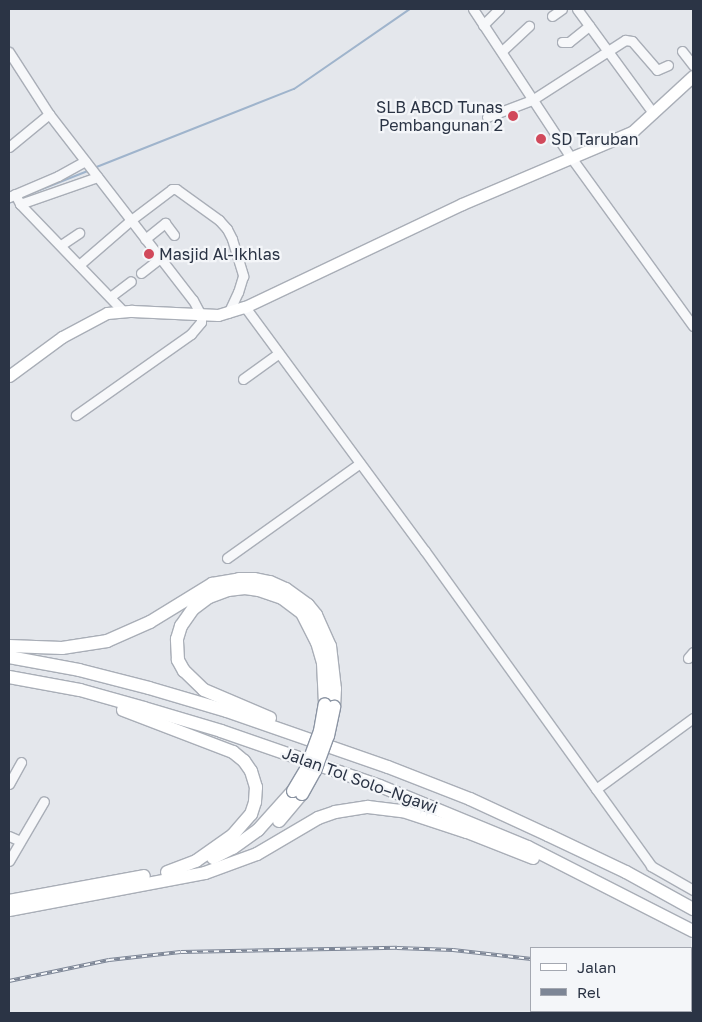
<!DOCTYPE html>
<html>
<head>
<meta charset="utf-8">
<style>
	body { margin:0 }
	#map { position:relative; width:702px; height:1022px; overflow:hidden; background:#e4e7ec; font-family:"Golos Text",sans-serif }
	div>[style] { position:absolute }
	.stream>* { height:2px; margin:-1px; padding:0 1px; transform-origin:1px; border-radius:1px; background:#9fb4cc }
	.roads { filter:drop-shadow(1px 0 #a9aeb7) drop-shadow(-1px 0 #a9aeb7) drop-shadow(0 1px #a9aeb7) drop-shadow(0 -1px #a9aeb7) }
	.minor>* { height:9px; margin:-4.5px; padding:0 4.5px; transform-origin:4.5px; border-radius:4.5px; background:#f7f8fa }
	.major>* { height:11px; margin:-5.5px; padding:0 5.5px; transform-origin:5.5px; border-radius:5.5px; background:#fff }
	.highway>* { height:12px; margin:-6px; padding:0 6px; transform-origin:6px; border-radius:6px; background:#fff }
	.rail>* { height:4px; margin-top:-2px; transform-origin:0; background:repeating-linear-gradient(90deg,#f4f6f9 0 5.5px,#7d8696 0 11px); box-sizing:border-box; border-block:1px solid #7d8696 }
	.bridges { filter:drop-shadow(1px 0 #8b94a3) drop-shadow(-1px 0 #8b94a3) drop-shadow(0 1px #8b94a3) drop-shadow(0 -1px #8b94a3) }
	.highway-bridge>* { height:12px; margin:-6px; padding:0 6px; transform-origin:6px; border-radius:6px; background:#fff }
	.dots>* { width:14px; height:14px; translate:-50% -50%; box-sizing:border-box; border:2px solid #f4f6f9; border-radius:50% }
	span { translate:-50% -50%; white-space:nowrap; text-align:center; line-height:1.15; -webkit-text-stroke:4.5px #f4f6f9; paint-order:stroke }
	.poi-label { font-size:16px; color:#2b3445 }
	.right { translate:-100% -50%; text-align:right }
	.left { translate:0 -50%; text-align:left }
	.street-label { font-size:16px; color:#2b3445 }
	.frame { position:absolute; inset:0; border:10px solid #2b3445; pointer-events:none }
	.legend { position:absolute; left:530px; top:947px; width:162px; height:65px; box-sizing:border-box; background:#f4f6f9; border:1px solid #a4a8b1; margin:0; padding:6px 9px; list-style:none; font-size:15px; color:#2b3445 }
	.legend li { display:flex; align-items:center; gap:10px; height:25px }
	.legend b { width:25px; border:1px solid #a4a8b1 }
</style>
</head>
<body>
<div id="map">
	<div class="stream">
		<i style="left:94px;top:168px;width:215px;rotate:-21.6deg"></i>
		<i style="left:294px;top:89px;width:141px;rotate:-34.6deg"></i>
		<i style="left:27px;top:195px;width:68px;rotate:-21.6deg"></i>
		<i style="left:9px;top:203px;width:8px;rotate:-23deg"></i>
	</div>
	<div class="roads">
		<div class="minor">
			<i style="left:473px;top:9px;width:176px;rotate:56.6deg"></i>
			<i style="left:570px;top:156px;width:210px;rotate:54.1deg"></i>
			<i style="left:577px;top:9px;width:129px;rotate:53.8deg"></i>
			<i style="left:552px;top:16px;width:12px;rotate:-35deg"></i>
			<i style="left:483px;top:25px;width:23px;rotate:-45deg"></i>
			<i style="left:562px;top:42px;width:7px"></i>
			<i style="left:569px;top:42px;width:26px;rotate:-39deg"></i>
			<i style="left:502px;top:51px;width:37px;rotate:-43deg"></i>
			<i style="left:682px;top:51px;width:18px;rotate:52deg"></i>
			<i style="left:9px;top:52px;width:74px;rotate:57.2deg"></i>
			<i style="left:49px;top:114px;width:235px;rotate:52.3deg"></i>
			<i style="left:193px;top:300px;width:17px;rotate:62deg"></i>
			<i style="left:201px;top:315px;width:7px;rotate:90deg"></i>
			<i style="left:201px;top:322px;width:16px;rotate:130deg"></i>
			<i style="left:191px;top:334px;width:141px;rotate:144.8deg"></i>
			<i style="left:487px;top:117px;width:48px;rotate:-20.7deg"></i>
			<i style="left:532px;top:100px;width:111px;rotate:-32.8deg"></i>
			<i style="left:625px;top:40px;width:7px;rotate:8deg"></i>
			<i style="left:632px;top:41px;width:38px;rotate:49deg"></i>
			<i style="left:657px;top:70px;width:12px;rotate:-24deg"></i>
			<i style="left:9px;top:147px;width:52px;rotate:-39.5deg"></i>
			<i style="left:15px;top:194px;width:11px;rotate:63deg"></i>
			<i style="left:20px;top:204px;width:149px;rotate:46.1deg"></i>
			<i style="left:9px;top:197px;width:53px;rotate:-23.2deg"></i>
			<i style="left:58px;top:176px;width:31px;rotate:-29deg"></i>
			<i style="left:20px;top:204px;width:82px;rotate:-19.3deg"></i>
			<i style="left:145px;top:239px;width:26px;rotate:-39deg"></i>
			<i style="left:165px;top:223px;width:15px;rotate:53deg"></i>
			<i style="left:61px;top:245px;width:22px;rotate:-34deg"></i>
			<i style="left:79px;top:265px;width:69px;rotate:-40.9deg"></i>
			<i style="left:131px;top:220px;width:51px;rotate:-37.1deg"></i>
			<i style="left:172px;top:189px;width:4px"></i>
			<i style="left:176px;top:189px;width:53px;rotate:35.8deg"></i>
			<i style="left:219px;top:220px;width:12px;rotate:48deg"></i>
			<i style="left:227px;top:229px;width:11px;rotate:63deg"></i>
			<i style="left:232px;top:239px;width:39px;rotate:73deg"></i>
			<i style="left:243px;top:276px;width:17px;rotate:107deg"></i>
			<i style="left:238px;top:292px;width:23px;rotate:115deg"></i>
			<i style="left:141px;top:273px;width:24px;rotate:-38deg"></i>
			<i style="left:110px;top:297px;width:26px;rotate:-37deg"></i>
			<i style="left:245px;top:307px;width:303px;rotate:53.6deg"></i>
			<i style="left:425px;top:551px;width:388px;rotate:54.3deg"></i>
			<i style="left:651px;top:866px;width:48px;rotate:29.7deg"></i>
			<i style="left:243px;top:379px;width:44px;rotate:-35.8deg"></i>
			<i style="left:227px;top:558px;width:163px;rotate:-35.5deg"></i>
			<i style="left:688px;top:658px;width:8px;rotate:-50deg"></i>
			<i style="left:9px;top:784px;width:25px;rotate:-61deg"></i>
			<i style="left:596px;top:789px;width:120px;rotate:-36.2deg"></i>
			<i style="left:9px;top:836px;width:12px;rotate:24deg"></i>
			<i style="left:9px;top:861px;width:69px;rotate:-59.7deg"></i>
		</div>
		<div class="major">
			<i style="left:9px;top:376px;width:66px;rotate:-36.3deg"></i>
			<i style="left:62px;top:337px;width:51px;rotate:-28.1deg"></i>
			<i style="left:107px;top:313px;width:25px;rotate:-5deg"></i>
			<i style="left:132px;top:311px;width:86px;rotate:2.7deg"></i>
			<i style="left:218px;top:315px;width:28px;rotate:-17deg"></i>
			<i style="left:245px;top:307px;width:240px;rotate:-25.4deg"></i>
			<i style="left:462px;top:204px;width:185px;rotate:-23deg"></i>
			<i style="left:632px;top:132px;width:83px;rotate:-42.6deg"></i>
		</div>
		<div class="highway">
			<i style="left:9px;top:646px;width:53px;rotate:2.2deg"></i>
			<i style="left:62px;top:648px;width:46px;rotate:-8.8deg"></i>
			<i style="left:107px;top:641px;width:47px;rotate:-23.8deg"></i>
			<i style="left:150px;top:622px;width:73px;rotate:-31.5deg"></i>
			<i style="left:212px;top:584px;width:27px;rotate:-10deg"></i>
			<i style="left:239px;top:579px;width:15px"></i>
			<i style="left:254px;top:579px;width:16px;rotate:11deg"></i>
			<i style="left:270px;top:582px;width:17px;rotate:24deg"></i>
			<i style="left:286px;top:589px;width:27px;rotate:36deg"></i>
			<i style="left:308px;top:605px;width:13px;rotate:51deg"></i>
			<i style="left:316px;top:615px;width:34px;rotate:66deg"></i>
			<i style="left:330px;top:646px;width:43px;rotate:83.4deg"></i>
			<i style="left:335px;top:689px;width:18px;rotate:93deg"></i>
			<i style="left:9px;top:657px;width:71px;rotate:10.5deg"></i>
			<i style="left:79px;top:670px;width:72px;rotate:14.4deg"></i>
			<i style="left:149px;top:688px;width:81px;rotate:16.4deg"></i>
			<i style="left:227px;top:711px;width:170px;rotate:19.2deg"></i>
			<i style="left:388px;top:767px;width:88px;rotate:21.3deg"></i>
			<i style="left:470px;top:799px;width:86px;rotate:24.8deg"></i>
			<i style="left:548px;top:835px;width:86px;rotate:25.4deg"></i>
			<i style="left:626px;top:872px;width:77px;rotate:28.9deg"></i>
			<i style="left:9px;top:677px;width:72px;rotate:10.4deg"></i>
			<i style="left:80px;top:690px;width:66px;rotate:15.7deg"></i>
			<i style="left:144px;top:708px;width:80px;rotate:16.6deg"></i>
			<i style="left:221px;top:731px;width:168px;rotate:19.1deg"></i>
			<i style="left:380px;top:786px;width:160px;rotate:22.4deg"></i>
			<i style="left:528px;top:847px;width:185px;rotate:27deg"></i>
			<i style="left:123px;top:710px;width:118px;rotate:20.9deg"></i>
			<i style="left:233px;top:752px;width:14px;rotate:39deg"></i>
			<i style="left:244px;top:761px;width:12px;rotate:55deg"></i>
			<i style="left:251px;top:771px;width:17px;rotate:73deg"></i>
			<i style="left:256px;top:787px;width:15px;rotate:94deg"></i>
			<i style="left:255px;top:802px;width:13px;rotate:108deg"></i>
			<i style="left:251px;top:814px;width:28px;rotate:131deg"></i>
			<i style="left:233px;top:835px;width:45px;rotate:144.9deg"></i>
			<i style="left:196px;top:861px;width:31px;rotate:159deg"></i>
			<i style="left:270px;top:718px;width:72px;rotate:-157deg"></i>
			<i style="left:204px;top:690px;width:28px;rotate:-136deg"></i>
			<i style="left:184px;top:671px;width:13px;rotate:-119deg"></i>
			<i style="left:178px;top:660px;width:21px;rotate:-93deg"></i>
			<i style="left:177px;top:639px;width:14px;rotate:-73deg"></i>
			<i style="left:181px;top:626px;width:21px;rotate:-55deg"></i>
			<i style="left:193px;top:609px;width:20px;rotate:-37deg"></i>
			<i style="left:209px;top:597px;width:20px;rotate:-20deg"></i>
			<i style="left:228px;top:590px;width:17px;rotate:-7deg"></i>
			<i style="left:245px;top:588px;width:14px;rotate:8deg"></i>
			<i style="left:259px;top:590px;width:24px;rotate:19deg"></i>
			<i style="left:282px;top:598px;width:25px;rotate:37deg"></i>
			<i style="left:302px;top:613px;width:33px;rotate:63deg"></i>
			<i style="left:317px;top:642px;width:22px;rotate:74deg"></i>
			<i style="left:323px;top:663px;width:41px;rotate:87.2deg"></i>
			<i style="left:279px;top:821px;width:35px;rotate:-50deg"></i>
			<i style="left:213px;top:858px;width:22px;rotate:-27deg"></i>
			<i style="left:233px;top:848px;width:31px;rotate:-36deg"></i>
			<i style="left:258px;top:830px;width:52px;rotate:-48.1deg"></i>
			<i style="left:9px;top:901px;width:137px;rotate:-10.5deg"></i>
			<i style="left:9px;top:910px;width:199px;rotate:-10.7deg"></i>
			<i style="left:205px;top:873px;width:55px;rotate:-20.1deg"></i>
			<i style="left:257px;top:854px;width:71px;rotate:-30.5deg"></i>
			<i style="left:318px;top:818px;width:18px;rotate:-19deg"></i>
			<i style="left:335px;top:812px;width:33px;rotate:-9deg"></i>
			<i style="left:368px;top:807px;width:35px;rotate:7deg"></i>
			<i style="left:403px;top:811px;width:67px;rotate:18.2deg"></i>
			<i style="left:467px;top:832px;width:71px;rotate:21.5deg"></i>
		</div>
	</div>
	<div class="rail">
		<i style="left:9px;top:981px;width:102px;rotate:-11.9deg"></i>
		<i style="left:109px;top:960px;width:72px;rotate:-6.3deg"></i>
		<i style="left:181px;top:952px;width:216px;rotate:-1.1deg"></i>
		<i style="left:397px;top:948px;width:56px;rotate:2deg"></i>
		<i style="left:453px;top:950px;width:79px;rotate:6.6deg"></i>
		<i style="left:691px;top:998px;width:2px"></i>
	</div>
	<div class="bridges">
		<div class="highway-bridge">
			<i style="left:293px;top:791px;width:26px;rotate:-59deg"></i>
			<i style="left:306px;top:769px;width:40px;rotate:-69.8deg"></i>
			<i style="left:320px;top:731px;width:27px;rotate:-80deg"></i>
			<i style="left:302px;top:794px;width:26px;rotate:-61deg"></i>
			<i style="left:315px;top:771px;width:37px;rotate:-70deg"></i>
			<i style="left:328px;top:736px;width:30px;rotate:-78deg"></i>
		</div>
	</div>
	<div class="dots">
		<i style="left:513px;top:116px;background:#d1495b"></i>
		<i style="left:541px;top:139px;background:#d1495b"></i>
		<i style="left:149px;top:254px;background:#d1495b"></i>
	</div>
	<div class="poi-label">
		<span class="right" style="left:503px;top:116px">SLB ABCD Tunas<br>Pembangunan 2</span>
		<span class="left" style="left:551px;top:139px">SD Taruban</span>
		<span class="left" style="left:159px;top:254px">Masjid Al-Ikhlas</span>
	</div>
	<div class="street-label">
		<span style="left:360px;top:780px;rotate:20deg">Jalan Tol Solo–Ngawi</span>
	</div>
	<div class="frame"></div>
	<ul class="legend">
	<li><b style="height:6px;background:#fff"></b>Jalan</li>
	<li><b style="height:6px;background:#7d8696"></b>Rel</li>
	</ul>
</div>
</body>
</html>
